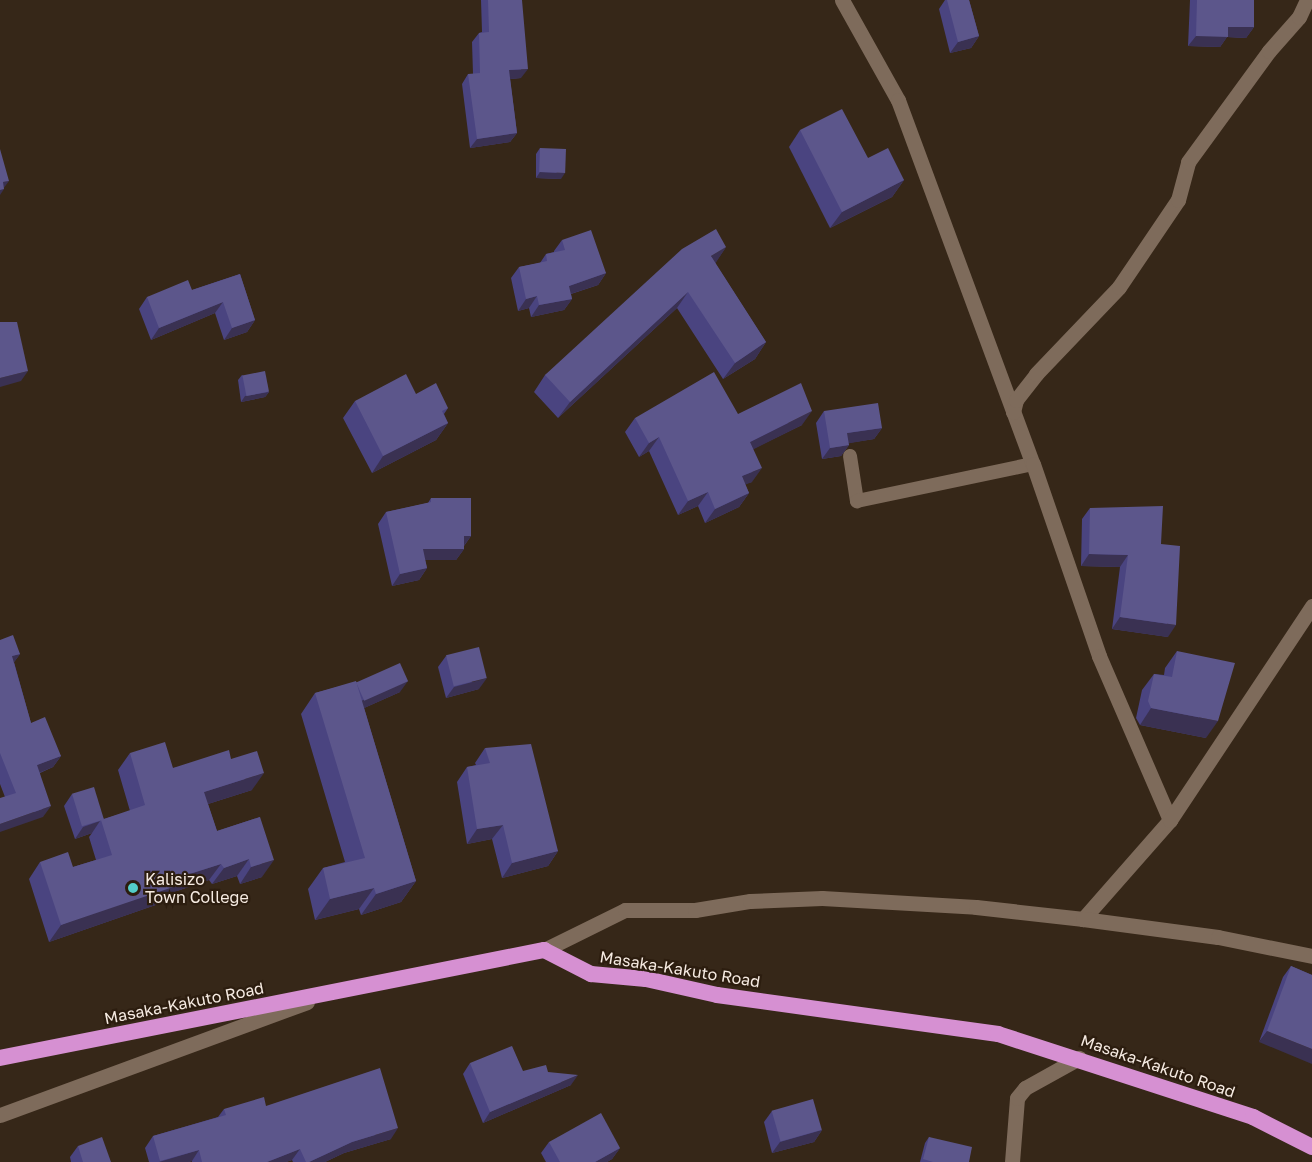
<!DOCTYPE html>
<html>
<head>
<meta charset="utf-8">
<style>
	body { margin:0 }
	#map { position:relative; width:1312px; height:1162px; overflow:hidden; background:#362718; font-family:"Golos Text",sans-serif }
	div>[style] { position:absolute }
	.service>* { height:14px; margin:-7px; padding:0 7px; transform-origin:7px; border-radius:7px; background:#7e6b5b }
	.minor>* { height:15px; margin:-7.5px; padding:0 7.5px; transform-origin:7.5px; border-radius:7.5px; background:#7e6b5b }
	.tertiary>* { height:15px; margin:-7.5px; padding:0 7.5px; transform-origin:7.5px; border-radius:7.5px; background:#7e6b5b }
	.trunk>* { height:16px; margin:-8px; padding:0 8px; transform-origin:8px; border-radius:8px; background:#d690d2 }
	.wall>* { inset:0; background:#4a4480 }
	.shaded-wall>* { inset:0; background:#3a3152 }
	.building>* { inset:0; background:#5c568b; transform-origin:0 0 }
	.dots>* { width:16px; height:16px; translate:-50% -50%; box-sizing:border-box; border:3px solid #2c1d0f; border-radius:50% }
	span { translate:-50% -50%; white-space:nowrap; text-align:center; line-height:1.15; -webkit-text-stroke:4.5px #2c1d0f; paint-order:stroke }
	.poi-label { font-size:16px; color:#f6ebe2 }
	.left { translate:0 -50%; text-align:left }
	.street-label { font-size:16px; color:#f6ebe2 }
</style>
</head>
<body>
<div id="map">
	<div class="service">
		<i style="left:850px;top:456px;width:46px;rotate:81.2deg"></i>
		<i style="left:857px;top:501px;width:180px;rotate:-11.9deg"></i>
	</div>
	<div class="minor">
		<i style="left:842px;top:0;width:115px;rotate:60.8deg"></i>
		<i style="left:898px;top:100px;width:388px;rotate:69.7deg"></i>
		<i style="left:1033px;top:464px;width:203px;rotate:71deg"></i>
		<i style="left:1099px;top:656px;width:179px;rotate:66.6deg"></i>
		<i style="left:1170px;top:820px;width:132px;rotate:131.3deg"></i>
		<i style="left:1013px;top:412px;width:12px;rotate:-76deg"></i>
		<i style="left:1016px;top:400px;width:33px;rotate:-52deg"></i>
		<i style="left:1036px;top:374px;width:120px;rotate:-46.3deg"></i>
		<i style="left:1119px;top:287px;width:105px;rotate:-55.9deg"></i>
		<i style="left:1178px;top:200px;width:39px;rotate:-75deg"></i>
		<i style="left:1188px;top:162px;width:137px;rotate:-53.9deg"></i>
		<i style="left:1269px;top:51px;width:45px;rotate:-48.6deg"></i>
		<i style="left:1299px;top:17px;width:19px;rotate:-65deg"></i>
		<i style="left:1170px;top:820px;width:257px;rotate:-56.4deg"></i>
		<i style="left:0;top:1115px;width:327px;rotate:-20.2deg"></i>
		<i style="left:1012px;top:1162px;width:64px;rotate:-85.5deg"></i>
		<i style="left:1017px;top:1098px;width:13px;rotate:-51deg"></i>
		<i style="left:1025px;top:1088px;width:62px;rotate:-29.1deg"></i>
	</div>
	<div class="tertiary">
		<i style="left:544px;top:950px;width:90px;rotate:-26.3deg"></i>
		<i style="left:625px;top:910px;width:70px"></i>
		<i style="left:695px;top:910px;width:56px;rotate:-9.3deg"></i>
		<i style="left:750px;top:901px;width:72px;rotate:-2.4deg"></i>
		<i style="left:822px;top:898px;width:154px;rotate:3.3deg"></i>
		<i style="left:976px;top:907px;width:108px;rotate:6.4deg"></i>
		<i style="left:1083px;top:919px;width:136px;rotate:7.6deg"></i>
		<i style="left:1218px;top:937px;width:96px;rotate:11.4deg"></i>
	</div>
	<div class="trunk">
		<i style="left:0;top:1058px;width:555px;rotate:-11.23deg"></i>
		<i style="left:544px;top:950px;width:53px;rotate:27.1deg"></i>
		<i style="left:591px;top:974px;width:55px;rotate:5.2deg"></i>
		<i style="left:646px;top:979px;width:73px;rotate:12.7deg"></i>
		<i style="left:717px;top:995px;width:284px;rotate:7.9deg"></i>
		<i style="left:998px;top:1034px;width:268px;rotate:18deg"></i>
		<i style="left:1253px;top:1117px;width:66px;rotate:27deg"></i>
	</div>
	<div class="wall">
		<i style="clip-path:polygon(481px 0,522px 0,521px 78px,510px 79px,517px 133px,510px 142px,470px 148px,462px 84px,468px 74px,473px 74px,472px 42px,479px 33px,482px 32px)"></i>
		<i style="clip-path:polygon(945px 0,969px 0,979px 36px,971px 48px,950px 53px,939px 9px)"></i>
		<i style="clip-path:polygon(1190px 0,1254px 0,1254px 27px,1246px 38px,1227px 37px,1220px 47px,1188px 46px)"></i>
		<i style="clip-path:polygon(800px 130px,868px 158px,904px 180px,892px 197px,830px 228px,789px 147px)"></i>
		<i style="clip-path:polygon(540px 148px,561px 179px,536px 178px,536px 154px)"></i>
		<i style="clip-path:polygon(562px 240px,606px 273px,598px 285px,571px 294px,572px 299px,564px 310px,531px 317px,529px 308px,518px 311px,511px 278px,519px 267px,540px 263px,546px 254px,554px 252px,554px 251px)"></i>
		<i style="clip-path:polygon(726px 247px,715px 263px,766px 342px,755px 359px,723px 379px,677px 308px,558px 418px,534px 392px,545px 375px)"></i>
		<i style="clip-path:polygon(240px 274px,255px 320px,247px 332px,224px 340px,215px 313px,151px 340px,139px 309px,147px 297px,192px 290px)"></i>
		<i style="clip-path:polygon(242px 375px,269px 392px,265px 397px,241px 402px,238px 380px)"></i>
		<i style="clip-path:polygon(416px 394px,448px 408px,444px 414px,448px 423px,436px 440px,372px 473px,343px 418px,355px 401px)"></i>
		<i style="clip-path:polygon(824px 411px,882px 428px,874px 439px,848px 443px,849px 445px,841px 456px,822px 459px,816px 423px)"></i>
		<i style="clip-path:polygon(738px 414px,802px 425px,753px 449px,752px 482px,745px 484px,749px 493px,739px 507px,705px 523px,698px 506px,678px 515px,649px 451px,639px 457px,625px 432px,635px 418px)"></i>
		<i style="clip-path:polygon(431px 498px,471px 536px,464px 546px,464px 549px,456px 560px,425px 560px,427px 568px,419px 580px,392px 586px,378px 524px,386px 512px,428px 503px)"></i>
		<i style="clip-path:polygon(1090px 508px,1161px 544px,1168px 637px,1112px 629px,1120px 567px,1081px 566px,1082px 519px)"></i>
		<i style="clip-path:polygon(0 640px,20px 654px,14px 662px,31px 723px,61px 756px,53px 767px,40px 773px,43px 817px,5px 797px,0 784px)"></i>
		<i style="clip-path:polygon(1177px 651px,1206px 738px,1140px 725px,1136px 718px,1142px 690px,1154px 674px,1164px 675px,1165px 668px)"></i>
		<i style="clip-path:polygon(446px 656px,479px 689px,446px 698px,438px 667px)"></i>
		<i style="clip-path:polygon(356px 682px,400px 692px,364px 708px,416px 881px,401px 902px,361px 915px,359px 909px,315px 920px,308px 889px,323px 868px,345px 862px,301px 714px,315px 693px)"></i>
		<i style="clip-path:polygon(485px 748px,558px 851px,548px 866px,502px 878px,492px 839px,467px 844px,457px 782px,467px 767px,476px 765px,475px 763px)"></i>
		<i style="clip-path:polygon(130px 753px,173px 768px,231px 759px,252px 790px,208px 804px,217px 831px,260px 817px,262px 877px,240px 884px,237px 876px,212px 884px,209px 880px,174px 892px,167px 901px,49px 942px,29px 879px,40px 862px,73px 867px,96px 860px,89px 837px,92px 833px,75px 839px,64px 806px,72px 794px,104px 819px,130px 811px,118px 770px)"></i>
		<i style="clip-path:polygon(1291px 966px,1312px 975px,1259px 1042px,1283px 977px)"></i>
		<i style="clip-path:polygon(470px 1063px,523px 1071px,571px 1085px,483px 1123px,463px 1074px)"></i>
		<i style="clip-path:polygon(266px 1106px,391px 1139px,344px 1153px,325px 1162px,293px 1162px,292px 1160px,286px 1162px,192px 1162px,192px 1161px,188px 1162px,149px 1162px,145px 1148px,153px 1136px,218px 1117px,224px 1109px)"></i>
		<i style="clip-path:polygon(772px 1111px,822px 1130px,814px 1142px,772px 1153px,764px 1122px)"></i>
		<i style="clip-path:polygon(929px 1137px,969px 1162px,920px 1162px,925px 1143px)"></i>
		<i style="clip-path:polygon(549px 1142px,620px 1148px,612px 1159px,607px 1162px,546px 1162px,541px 1153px)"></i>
		<i style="clip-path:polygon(78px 1146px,111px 1162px,71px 1162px,70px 1157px)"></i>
	</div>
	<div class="shaded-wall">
		<i style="clip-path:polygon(1228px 27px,1254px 27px,1246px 38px,1227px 37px,1220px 47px,1188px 46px,1196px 36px)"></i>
		<i style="clip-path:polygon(979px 36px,971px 48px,950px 53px,958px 42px)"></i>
		<i style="clip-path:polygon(528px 69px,521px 78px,502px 80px,509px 70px)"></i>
		<i style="clip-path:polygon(517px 133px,510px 142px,470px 148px,477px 139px)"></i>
		<i style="clip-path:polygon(540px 172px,565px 173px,561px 179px,536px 178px)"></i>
		<i style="clip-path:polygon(904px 180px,892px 197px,830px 228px,842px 212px)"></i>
		<i style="clip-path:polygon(9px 181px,3px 189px,4px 189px,0 195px,0 186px,3px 182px)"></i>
		<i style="clip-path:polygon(726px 247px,715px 264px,711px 256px)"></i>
		<i style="clip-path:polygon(606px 273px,598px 285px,561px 297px,569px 286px)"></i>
		<i style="clip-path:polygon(688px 292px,677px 308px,558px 418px,570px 402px)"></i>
		<i style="clip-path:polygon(537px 296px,529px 308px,518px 311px,526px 299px)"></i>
		<i style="clip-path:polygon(572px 299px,564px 310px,531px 317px,539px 305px)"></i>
		<i style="clip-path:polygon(223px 302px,215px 313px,151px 340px,159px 328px)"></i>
		<i style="clip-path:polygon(255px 320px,247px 332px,224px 340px,232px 328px)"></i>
		<i style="clip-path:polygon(766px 342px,755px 359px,723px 379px,735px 363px)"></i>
		<i style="clip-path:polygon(28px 371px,21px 381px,0 387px,0 378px)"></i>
		<i style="clip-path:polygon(269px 392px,265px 397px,241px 402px,245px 396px)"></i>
		<i style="clip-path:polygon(812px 411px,802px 425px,740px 456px,750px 442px)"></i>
		<i style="clip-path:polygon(448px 423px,436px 440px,372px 473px,383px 456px)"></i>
		<i style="clip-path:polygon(882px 428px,874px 439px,839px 445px,847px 433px)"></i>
		<i style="clip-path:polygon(659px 437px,649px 451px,639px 457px,649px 443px)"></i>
		<i style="clip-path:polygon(849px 445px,841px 456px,822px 459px,830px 448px)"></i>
		<i style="clip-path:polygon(762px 468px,752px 482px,732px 490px,742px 476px)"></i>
		<i style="clip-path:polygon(708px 492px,698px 506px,678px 515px,688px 501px)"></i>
		<i style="clip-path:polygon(749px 493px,739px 507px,705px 523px,715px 509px)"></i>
		<i style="clip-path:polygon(464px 536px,471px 536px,463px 547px)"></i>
		<i style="clip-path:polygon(423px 549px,464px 549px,456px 560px,415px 560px)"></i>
		<i style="clip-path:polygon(1089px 554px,1128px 555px,1120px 567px,1081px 566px)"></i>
		<i style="clip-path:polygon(427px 568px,419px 580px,392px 586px,400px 574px)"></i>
		<i style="clip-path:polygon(1120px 617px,1176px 625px,1168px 637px,1112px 629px)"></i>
		<i style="clip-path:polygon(20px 654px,12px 665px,12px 656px)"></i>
		<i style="clip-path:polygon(487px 678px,479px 689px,446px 698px,454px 687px)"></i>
		<i style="clip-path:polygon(408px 681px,400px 692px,353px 713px,361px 701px)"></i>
		<i style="clip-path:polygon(1151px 708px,1218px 721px,1206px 738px,1140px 725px)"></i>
		<i style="clip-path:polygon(61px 756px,53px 767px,29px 777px,37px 765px)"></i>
		<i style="clip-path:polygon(264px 773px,252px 790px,192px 809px,204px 792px)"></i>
		<i style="clip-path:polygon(51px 806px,43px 817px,0 832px,0 824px)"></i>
		<i style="clip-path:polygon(100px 821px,92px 833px,75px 839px,83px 827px)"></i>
		<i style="clip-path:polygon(503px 825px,492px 839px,467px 844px,477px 829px)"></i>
		<i style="clip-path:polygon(558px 851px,548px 866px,502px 878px,512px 863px)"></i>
		<i style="clip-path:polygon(249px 859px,237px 876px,212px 884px,224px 868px)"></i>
		<i style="clip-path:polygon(274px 860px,262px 877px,240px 884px,251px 867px)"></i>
		<i style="clip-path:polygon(221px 864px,209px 880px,174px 892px,167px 901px,49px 942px,61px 925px,177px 878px)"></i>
		<i style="clip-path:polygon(416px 881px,401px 902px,361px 915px,376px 894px)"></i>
		<i style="clip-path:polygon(374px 888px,359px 909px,315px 920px,330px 899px)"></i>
		<i style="clip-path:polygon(1267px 1031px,1312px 1049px,1312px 1064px,1259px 1042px)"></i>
		<i style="clip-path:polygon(578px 1075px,571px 1085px,483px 1123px,490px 1112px)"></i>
		<i style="clip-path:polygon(398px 1128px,391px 1139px,344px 1153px,325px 1162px,309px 1162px,352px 1142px)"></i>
		<i style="clip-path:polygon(822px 1130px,814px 1142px,772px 1153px,780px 1142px)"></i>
		<i style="clip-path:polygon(620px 1148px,612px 1159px,607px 1162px,595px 1162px)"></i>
		<i style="clip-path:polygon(300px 1149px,292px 1160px,286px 1162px,267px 1162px)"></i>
		<i style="clip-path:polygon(199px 1150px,192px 1161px,188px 1162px,159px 1162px)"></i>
	</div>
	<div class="building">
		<i style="clip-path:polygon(488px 0,522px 0,528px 69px,509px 70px,517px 133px,477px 139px,468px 74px,480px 73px,479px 33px,489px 32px)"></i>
		<i style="clip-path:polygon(947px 0,969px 0,979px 36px,958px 42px)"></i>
		<i style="clip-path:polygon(1197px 0,1254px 0,1254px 27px,1228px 27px,1228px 37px,1196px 36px)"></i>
		<i style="clip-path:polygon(842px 109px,868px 158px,888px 148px,904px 180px,842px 212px,800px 130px)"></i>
		<i style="left:540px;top:148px;width:26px;height:24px;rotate:2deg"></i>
		<i style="clip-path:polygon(0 149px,9px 181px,3px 182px,4px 189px,0 190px)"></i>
		<i style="clip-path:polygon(716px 229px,726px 247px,711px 256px,766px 342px,735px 363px,688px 292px,570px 402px,545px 375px,682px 249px)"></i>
		<i style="clip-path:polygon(591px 230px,606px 273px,569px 286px,572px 299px,539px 305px,537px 296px,526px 299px,519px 267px,547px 261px,546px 254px,565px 250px,562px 240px)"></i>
		<i style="clip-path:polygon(240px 274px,255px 320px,232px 328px,223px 302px,159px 328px,147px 297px,188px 280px,192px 290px)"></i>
		<i style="clip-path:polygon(0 322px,17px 322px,28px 371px,0 378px)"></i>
		<i style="left:265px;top:371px;width:21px;height:23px;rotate:79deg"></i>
		<i style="clip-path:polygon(714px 372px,738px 414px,801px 383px,812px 411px,750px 442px,762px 468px,742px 476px,749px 493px,715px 509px,708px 492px,688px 501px,659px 437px,649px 443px,635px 418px)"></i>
		<i style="clip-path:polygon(406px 374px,416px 394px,436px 383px,448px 408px,442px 411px,448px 423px,383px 456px,355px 401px)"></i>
		<i style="clip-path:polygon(878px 403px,882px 428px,847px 433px,849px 445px,830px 448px,824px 411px)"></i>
		<i style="clip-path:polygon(431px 498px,471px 498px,471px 536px,464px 536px,464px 549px,423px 549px,427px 568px,400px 574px,386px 512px,431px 502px)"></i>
		<i style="clip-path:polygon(1163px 506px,1161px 544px,1180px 546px,1176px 625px,1120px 617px,1128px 555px,1089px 554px,1090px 508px)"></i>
		<i style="clip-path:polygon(13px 635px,20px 654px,12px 656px,31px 723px,45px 717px,61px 756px,37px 765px,51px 806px,0 824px,0 798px,16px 793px,0 753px,0 640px)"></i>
		<i style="left:479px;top:647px;width:32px;height:34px;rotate:76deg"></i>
		<i style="clip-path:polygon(1177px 651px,1235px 663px,1218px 721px,1151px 708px,1148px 701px,1154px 674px,1172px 677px)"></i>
		<i style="left:400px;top:663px;width:20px;height:48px;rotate:66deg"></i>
		<i style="clip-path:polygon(356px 681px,416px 881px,376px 894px,374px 888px,330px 899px,323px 868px,365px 858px,315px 693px)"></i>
		<i style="clip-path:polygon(165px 742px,173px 768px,229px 750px,231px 759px,257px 751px,264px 773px,204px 792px,217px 831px,260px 817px,274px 860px,251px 867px,249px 859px,224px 868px,221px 864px,177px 878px,179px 885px,61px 925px,40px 862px,68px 852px,73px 867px,112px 855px,101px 820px,145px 805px,130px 753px)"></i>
		<i style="clip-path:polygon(531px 744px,558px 851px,512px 863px,503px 825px,477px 829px,467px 767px,490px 763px,485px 748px)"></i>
		<i style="left:94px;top:787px;width:34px;height:23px;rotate:73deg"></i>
		<i style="clip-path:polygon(1291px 966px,1312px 975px,1312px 1049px,1267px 1031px)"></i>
		<i style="clip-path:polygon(512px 1046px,523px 1071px,546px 1065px,548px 1072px,578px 1075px,490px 1112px,470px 1063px)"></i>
		<i style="clip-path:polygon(380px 1068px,398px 1128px,352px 1142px,309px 1162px,306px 1162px,300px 1149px,267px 1162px,202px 1162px,199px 1150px,160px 1161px,153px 1136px,226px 1115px,224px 1109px,264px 1097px,266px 1106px)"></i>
		<i style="left:813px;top:1099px;width:32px;height:43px;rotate:74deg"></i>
		<i style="clip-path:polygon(601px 1113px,620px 1148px,595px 1162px,560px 1162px,549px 1142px)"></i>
		<i style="clip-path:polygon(102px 1137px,111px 1162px,83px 1162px,78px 1146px)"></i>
		<i style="clip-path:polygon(929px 1137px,972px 1147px,969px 1162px,933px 1162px,923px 1159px)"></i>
	</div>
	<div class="dots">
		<i style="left:133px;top:888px;background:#53cdc9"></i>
	</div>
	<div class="poi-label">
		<span class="left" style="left:145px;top:888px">Kalisizo<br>Town College</span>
	</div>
	<div class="street-label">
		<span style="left:680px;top:969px;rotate:9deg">Masaka-Kakuto Road</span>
		<span style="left:184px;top:1003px;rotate:-11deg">Masaka-Kakuto Road</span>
		<span style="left:1158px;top:1066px;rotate:19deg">Masaka-Kakuto Road</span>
	</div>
</div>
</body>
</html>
